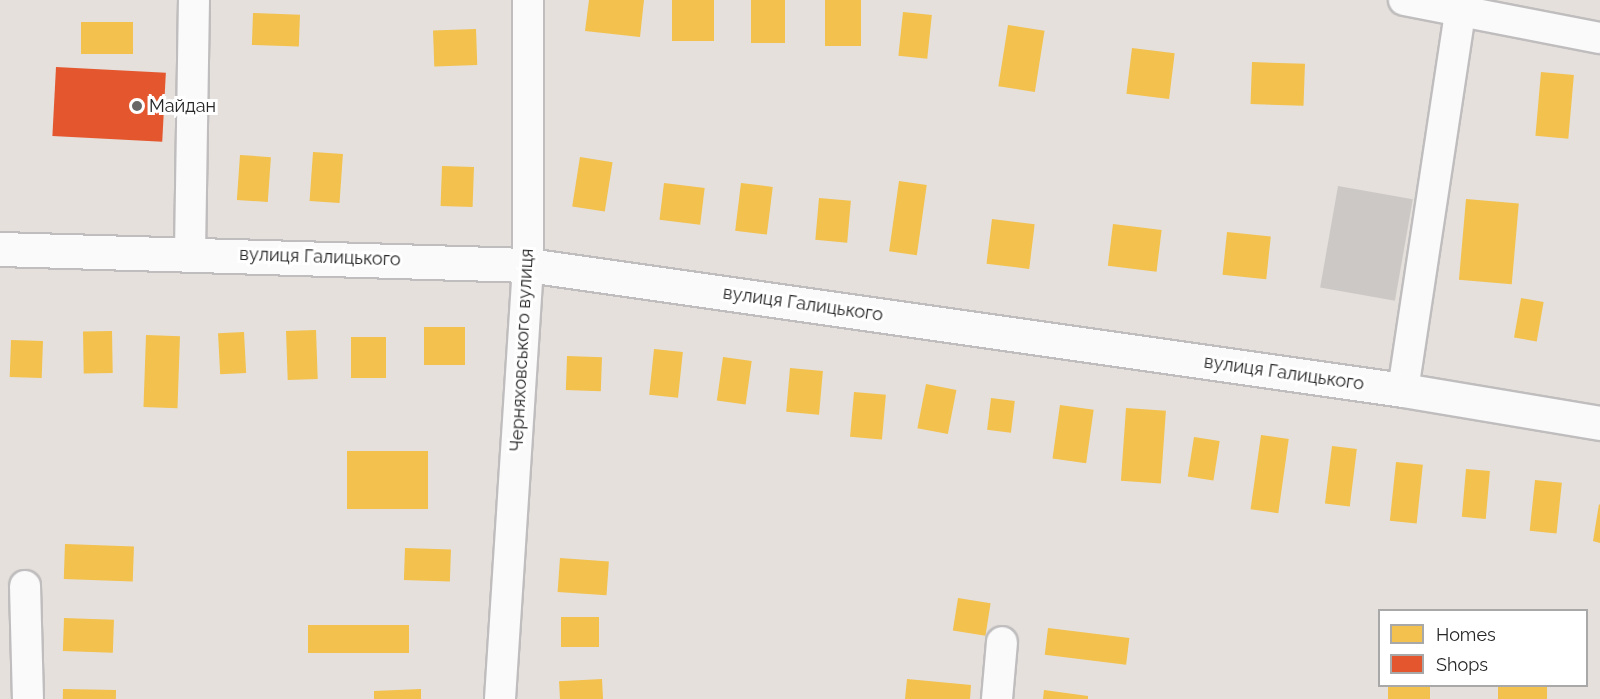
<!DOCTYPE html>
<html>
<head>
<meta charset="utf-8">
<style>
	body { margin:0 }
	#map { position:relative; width:1600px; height:699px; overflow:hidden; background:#e5e0dc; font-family:Raleway,sans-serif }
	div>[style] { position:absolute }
	.homes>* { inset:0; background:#f2c14e; transform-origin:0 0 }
	.shops>* { inset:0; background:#e4572e; transform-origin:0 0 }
	.building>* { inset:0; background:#ccc8c6; transform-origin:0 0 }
	.roads { filter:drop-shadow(2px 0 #bfbdbd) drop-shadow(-2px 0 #bfbdbd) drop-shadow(0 2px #bfbdbd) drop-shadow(0 -2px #bfbdbd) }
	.street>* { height:30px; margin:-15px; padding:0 15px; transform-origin:15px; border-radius:15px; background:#fbfafa }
	.secondary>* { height:33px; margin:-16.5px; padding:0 16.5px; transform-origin:16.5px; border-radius:16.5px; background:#fbfafa }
	.dots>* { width:16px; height:16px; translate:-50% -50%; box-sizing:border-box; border:3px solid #fff; border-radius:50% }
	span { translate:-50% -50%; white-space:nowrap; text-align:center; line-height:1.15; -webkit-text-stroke:6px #fff; paint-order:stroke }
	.poi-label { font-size:18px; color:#262626 }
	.left { translate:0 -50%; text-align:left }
	.street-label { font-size:18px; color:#262626 }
	.legend { position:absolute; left:1378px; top:609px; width:210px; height:78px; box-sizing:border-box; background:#fff; border:2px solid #a8a8a8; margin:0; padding:8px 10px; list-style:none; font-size:18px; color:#262626 }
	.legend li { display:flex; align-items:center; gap:12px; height:30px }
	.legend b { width:30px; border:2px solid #a8a8a8 }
</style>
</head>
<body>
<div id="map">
	<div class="homes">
		<i style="clip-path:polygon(589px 0,644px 0,640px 37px,585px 31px)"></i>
		<i style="left:672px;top:0;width:42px;height:41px"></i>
		<i style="left:751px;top:0;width:34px;height:43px"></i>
		<i style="left:825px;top:0;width:36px;height:46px"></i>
		<i style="left:903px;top:12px;width:29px;height:44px;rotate:6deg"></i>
		<i style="left:253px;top:13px;width:47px;height:32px;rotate:2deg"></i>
		<i style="left:133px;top:22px;width:32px;height:52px;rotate:90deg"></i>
		<i style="left:1008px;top:25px;width:37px;height:62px;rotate:9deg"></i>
		<i style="left:476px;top:29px;width:36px;height:43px;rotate:88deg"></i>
		<i style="left:1132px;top:48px;width:43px;height:46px;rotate:7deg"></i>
		<i style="left:1252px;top:62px;width:53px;height:42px;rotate:2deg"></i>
		<i style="left:1541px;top:72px;width:33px;height:64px;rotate:5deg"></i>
		<i style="left:313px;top:152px;width:30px;height:49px;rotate:4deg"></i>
		<i style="left:240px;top:155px;width:31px;height:45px;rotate:4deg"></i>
		<i style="left:580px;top:157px;width:33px;height:50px;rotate:9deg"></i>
		<i style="left:442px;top:166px;width:32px;height:40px;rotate:2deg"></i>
		<i style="left:899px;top:181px;width:28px;height:71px;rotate:8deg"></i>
		<i style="left:664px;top:183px;width:41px;height:37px;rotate:7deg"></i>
		<i style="left:741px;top:183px;width:32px;height:48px;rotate:7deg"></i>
		<i style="left:819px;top:198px;width:32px;height:42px;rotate:5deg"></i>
		<i style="left:1466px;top:199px;width:53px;height:81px;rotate:5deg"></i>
		<i style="left:992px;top:219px;width:43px;height:45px;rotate:7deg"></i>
		<i style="left:1113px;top:224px;width:49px;height:42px;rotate:7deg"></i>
		<i style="left:1227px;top:232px;width:44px;height:43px;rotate:6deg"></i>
		<i style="left:1521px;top:298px;width:23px;height:40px;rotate:10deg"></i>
		<i style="left:424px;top:327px;width:41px;height:38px"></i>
		<i style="left:316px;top:330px;width:49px;height:30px;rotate:88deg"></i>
		<i style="left:112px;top:331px;width:42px;height:29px;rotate:89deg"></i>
		<i style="left:244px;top:332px;width:41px;height:26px;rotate:87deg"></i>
		<i style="left:146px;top:335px;width:34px;height:72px;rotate:2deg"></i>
		<i style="left:351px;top:337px;width:35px;height:41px"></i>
		<i style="left:11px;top:340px;width:32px;height:37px;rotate:2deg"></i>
		<i style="left:654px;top:349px;width:29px;height:46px;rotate:6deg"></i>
		<i style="left:567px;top:356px;width:35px;height:34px;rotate:2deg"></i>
		<i style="left:723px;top:357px;width:29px;height:44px;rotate:8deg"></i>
		<i style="left:790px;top:368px;width:33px;height:44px;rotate:5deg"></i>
		<i style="left:926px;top:384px;width:31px;height:45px;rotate:11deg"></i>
		<i style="left:854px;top:392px;width:32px;height:45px;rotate:5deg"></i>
		<i style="left:991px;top:398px;width:24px;height:32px;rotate:7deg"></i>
		<i style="left:1060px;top:405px;width:34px;height:54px;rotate:8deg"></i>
		<i style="left:1126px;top:408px;width:40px;height:73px;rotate:4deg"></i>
		<i style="left:1261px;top:435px;width:28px;height:75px;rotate:8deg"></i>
		<i style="left:1194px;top:437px;width:26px;height:40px;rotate:9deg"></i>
		<i style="left:1332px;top:446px;width:25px;height:58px;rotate:7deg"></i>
		<i style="left:428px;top:451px;width:58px;height:81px;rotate:90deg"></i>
		<i style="left:1396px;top:462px;width:27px;height:59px;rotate:6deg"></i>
		<i style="left:1466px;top:469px;width:24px;height:48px;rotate:5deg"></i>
		<i style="left:1535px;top:480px;width:27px;height:51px;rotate:6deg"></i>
		<i style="clip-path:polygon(1599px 504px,1600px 505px,1600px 543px,1593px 541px)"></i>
		<i style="left:65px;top:544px;width:69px;height:35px;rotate:2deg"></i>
		<i style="left:405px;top:548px;width:46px;height:32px;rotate:2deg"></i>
		<i style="left:560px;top:558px;width:49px;height:34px;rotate:4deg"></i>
		<i style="left:958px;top:598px;width:33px;height:33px;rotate:9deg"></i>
		<i style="left:561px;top:617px;width:38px;height:30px"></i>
		<i style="left:64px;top:618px;width:50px;height:33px;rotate:2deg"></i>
		<i style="left:308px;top:625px;width:101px;height:28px"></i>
		<i style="left:1048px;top:628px;width:82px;height:27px;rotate:7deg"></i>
		<i style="left:602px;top:679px;width:20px;height:43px;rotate:87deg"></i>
		<i style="clip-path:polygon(907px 679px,971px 685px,970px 699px,905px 699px)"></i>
		<i style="left:1388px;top:686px;width:42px;height:13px"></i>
		<i style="left:1498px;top:686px;width:49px;height:13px"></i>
		<i style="left:63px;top:689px;width:53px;height:10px;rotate:1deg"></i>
		<i style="clip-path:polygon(421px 689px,421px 699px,374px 699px,374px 691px)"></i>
		<i style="clip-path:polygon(1044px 690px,1088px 696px,1088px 699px,1043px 699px)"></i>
	</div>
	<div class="shops">
		<i style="left:56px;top:67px;width:110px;height:69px;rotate:3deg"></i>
	</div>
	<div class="building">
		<i style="left:1338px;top:186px;width:76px;height:103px;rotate:10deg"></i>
	</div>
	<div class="roads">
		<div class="street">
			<i style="left:1404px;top:0;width:200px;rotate:11deg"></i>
			<i style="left:190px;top:253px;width:253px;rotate:-89.1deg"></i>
			<i style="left:1403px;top:390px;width:381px;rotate:-81.4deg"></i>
			<i style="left:25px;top:586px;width:113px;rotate:88.5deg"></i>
			<i style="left:500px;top:699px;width:435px;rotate:-86.3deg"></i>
			<i style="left:528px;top:265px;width:265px;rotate:-90deg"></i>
			<i style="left:997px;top:699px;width:57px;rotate:-85deg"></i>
		</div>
		<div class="secondary">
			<i style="left:0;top:249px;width:528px;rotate:1.74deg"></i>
			<i style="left:528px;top:265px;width:884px;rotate:8.13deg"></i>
			<i style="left:1403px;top:390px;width:200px;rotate:9.5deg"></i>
		</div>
	</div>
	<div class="dots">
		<i style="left:137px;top:106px;background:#696766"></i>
	</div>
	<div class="poi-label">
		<span class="left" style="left:149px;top:106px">Майдан</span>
	</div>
	<div class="street-label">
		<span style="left:320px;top:257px;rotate:2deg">вулиця Галицького</span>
		<span style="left:803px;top:304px;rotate:8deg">вулиця Галицького</span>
		<span style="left:522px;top:350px;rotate:-87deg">Черняховського вулиця</span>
		<span style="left:1284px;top:373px;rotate:8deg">вулиця Галицького</span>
	</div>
	<ul class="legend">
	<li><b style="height:16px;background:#f2c14e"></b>Homes</li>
	<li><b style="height:16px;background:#e4572e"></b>Shops</li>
	</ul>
</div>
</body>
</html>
